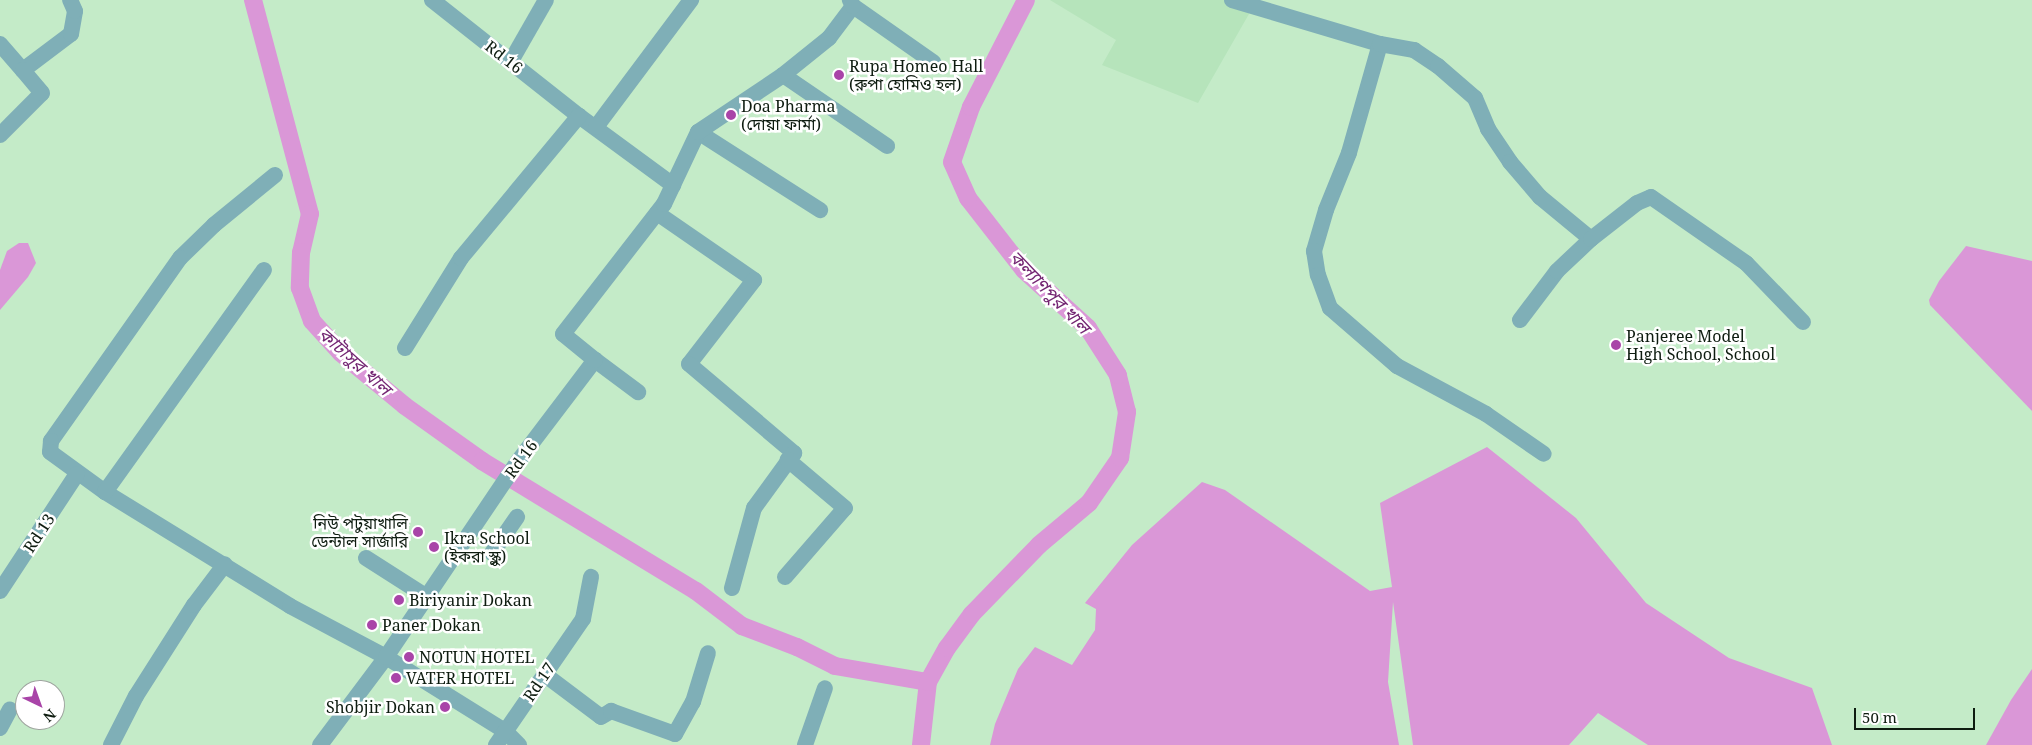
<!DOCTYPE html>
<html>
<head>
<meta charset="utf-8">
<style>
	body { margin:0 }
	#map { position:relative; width:2032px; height:745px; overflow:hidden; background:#c4ebc8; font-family:"Noto Serif","Noto Sans Bengali",serif }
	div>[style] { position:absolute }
	.built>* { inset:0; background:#b6e4bb }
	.water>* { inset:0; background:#da97d7 }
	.canal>* { height:18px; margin:-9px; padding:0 9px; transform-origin:9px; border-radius:9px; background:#da97d7 }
	.street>* { height:16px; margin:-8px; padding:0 8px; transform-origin:8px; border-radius:8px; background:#7fafb7 }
	.dots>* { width:14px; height:14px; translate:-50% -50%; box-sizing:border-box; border:2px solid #fff; border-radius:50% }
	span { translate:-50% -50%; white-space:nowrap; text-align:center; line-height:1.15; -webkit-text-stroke:5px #fff; paint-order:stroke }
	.street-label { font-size:16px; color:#0e1c10 }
	.poi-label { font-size:16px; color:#0e1c10 }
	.left { translate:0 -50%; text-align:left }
	.right { translate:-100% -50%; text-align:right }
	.water-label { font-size:18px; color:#732572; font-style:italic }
	.north { position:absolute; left:15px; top:680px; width:50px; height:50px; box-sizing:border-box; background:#fff; border:1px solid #9fa49f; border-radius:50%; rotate:138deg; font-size:14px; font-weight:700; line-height:20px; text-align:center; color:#0e1c10 }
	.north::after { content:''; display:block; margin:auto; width:18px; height:22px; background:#a944a8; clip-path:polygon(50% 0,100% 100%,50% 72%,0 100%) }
	.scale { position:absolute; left:1854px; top:708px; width:121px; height:22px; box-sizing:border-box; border:2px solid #0e1c10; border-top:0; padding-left:6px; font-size:15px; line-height:18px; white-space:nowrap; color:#0e1c10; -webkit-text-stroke:4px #fff; paint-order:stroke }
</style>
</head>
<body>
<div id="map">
	<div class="built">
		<i style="clip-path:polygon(1050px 0,1257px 0,1198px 103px,1102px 65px,1116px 40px)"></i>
	</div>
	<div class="water">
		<i style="clip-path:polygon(19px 243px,28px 243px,36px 263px,28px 277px,0 310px,0 270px,7px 251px)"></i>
		<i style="clip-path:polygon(1966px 246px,2032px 261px,2032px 411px,1930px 305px,1929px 300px,1939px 281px)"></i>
		<i style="clip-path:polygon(1487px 447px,1576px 518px,1646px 603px,1729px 658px,1812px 688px,1832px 745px,1648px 745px,1598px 713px,1569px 745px,1413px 745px,1393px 602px,1388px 682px,1399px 745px,990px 745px,995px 724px,1018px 669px,1035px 647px,1072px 665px,1095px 630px,1096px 609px,1085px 603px,1132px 545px,1202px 482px,1225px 490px,1370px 591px,1392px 587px,1380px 503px)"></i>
		<i style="clip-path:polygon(2032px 669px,2032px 745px,1986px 745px,2011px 700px)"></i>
	</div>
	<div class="canal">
		<i style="left:253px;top:0;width:221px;rotate:75.1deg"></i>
		<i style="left:310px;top:214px;width:39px;rotate:103deg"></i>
		<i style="left:301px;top:252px;width:36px;rotate:92deg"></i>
		<i style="left:300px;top:288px;width:35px;rotate:70deg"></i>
		<i style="left:312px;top:321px;width:43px;rotate:47.8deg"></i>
		<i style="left:341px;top:353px;width:83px;rotate:39.6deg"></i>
		<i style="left:405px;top:406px;width:95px;rotate:35.5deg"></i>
		<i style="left:482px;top:461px;width:250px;rotate:31.3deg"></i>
		<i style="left:696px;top:591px;width:58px;rotate:37.3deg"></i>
		<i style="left:742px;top:626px;width:59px;rotate:20.9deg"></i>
		<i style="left:797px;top:647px;width:42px;rotate:26.6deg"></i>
		<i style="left:835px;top:666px;width:94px;rotate:9.8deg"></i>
		<i style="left:921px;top:745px;width:63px;rotate:-83.7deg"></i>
		<i style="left:928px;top:682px;width:39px;rotate:-61deg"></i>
		<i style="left:947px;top:648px;width:42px;rotate:-53.7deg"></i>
		<i style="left:972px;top:614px;width:96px;rotate:-45.8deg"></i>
		<i style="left:1039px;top:545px;width:65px;rotate:-40deg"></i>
		<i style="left:1089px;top:503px;width:55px;rotate:-55.4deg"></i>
		<i style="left:1120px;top:458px;width:47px;rotate:-81.3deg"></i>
		<i style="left:1127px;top:412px;width:38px;rotate:-104deg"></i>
		<i style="left:1118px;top:375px;width:56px;rotate:-122.6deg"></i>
		<i style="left:1088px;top:328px;width:86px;rotate:-137.8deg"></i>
		<i style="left:1024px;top:270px;width:91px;rotate:-127.9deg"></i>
		<i style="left:968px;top:198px;width:39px;rotate:-114deg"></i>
		<i style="left:952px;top:162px;width:58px;rotate:-70.9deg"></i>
		<i style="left:971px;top:107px;width:120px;rotate:-62.8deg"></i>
	</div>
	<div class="street">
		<i style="left:432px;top:0;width:187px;rotate:38.3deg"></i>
		<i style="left:579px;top:116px;width:117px;rotate:36.3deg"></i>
		<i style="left:1232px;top:0;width:154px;rotate:16.6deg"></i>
		<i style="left:1380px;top:44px;width:113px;rotate:105.9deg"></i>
		<i style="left:1349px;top:153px;width:61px;rotate:112deg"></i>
		<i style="left:1326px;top:210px;width:43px;rotate:106.3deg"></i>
		<i style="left:1314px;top:251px;width:24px;rotate:81deg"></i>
		<i style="left:1318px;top:275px;width:35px;rotate:70deg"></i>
		<i style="left:1330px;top:308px;width:89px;rotate:40.9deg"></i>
		<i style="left:1397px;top:366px;width:101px;rotate:28.3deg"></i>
		<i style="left:1486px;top:414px;width:70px;rotate:34.6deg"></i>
		<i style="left:853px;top:6px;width:98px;rotate:35deg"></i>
		<i style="left:0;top:44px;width:35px;rotate:49deg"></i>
		<i style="left:23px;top:70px;width:60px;rotate:-36.9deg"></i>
		<i style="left:71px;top:34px;width:23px;rotate:-80deg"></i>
		<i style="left:75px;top:11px;width:12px;rotate:-114deg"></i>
		<i style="left:1380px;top:44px;width:35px;rotate:10deg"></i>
		<i style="left:1414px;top:50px;width:29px;rotate:34deg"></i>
		<i style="left:1438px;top:66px;width:49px;rotate:40.9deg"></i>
		<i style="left:1475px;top:98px;width:34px;rotate:67deg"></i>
		<i style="left:1488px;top:129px;width:40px;rotate:56deg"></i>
		<i style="left:1510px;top:162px;width:46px;rotate:49.4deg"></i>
		<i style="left:1540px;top:197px;width:66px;rotate:39.5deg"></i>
		<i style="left:511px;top:61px;width:70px;rotate:-60.2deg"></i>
		<i style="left:783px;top:75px;width:126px;rotate:34.3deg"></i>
		<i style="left:596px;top:127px;width:159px;rotate:-53.2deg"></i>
		<i style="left:698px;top:132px;width:145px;rotate:32.6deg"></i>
		<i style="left:0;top:135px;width:59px;rotate:-45deg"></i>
		<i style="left:42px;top:93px;width:30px;rotate:-130deg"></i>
		<i style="left:275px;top:175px;width:79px;rotate:140.7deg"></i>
		<i style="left:214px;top:225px;width:47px;rotate:135.9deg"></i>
		<i style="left:180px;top:258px;width:224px;rotate:125.2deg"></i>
		<i style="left:51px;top:441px;width:11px;rotate:95deg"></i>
		<i style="left:50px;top:452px;width:68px;rotate:36deg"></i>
		<i style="left:105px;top:492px;width:217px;rotate:31.6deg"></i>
		<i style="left:290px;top:606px;width:109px;rotate:28deg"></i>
		<i style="left:386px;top:657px;width:140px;rotate:31.9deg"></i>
		<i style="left:505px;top:731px;width:20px;rotate:45deg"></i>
		<i style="left:657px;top:213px;width:118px;rotate:34.6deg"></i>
		<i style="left:754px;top:280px;width:106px;rotate:127.7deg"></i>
		<i style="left:689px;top:364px;width:138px;rotate:40.3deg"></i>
		<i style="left:794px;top:453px;width:68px;rotate:126deg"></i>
		<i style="left:754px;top:508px;width:83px;rotate:105.4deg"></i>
		<i style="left:1520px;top:320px;width:61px;rotate:-52.9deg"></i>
		<i style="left:1557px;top:271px;width:47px;rotate:-43.3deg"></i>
		<i style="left:1591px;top:239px;width:58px;rotate:-38deg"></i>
		<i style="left:1637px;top:203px;width:15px;rotate:-23deg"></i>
		<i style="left:1651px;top:197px;width:116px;rotate:34.8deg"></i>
		<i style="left:1746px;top:263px;width:82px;rotate:46deg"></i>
		<i style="left:405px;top:348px;width:106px;rotate:-58.1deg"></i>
		<i style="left:461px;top:258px;width:185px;rotate:-50.3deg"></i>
		<i style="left:595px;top:360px;width:54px;rotate:36.7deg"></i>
		<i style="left:105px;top:492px;width:273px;rotate:-54.4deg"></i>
		<i style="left:492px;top:553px;width:44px;rotate:-55.2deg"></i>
		<i style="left:366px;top:558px;width:72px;rotate:32.6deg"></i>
		<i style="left:785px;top:577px;width:91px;rotate:-49deg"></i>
		<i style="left:845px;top:508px;width:75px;rotate:-139.9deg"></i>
		<i style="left:0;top:591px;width:140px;rotate:-56.7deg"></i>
		<i style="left:544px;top:674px;width:71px;rotate:37deg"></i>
		<i style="left:601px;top:717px;width:12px;rotate:-31deg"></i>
		<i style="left:611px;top:711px;width:68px;rotate:19.8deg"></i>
		<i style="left:675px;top:734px;width:37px;rotate:-61deg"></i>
		<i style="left:693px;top:702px;width:51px;rotate:-73deg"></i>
		<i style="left:0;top:728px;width:21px;rotate:-62deg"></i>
		<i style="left:111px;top:745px;width:55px;rotate:-63deg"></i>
		<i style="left:136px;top:696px;width:108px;rotate:-57.5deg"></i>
		<i style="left:194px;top:605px;width:51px;rotate:-52.9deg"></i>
		<i style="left:320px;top:745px;width:110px;rotate:-53.1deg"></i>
		<i style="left:386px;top:657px;width:238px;rotate:-56deg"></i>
		<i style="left:519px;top:460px;width:126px;rotate:-52.8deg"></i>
		<i style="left:595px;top:360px;width:41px;rotate:-140.9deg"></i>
		<i style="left:563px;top:334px;width:165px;rotate:-52.2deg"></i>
		<i style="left:664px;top:204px;width:80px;rotate:-64.7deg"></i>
		<i style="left:698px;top:132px;width:102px;rotate:-33.8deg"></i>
		<i style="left:783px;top:75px;width:59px;rotate:-38.8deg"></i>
		<i style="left:829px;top:38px;width:40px;rotate:-53deg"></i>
		<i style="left:853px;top:6px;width:7px;rotate:-117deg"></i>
		<i style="left:496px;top:745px;width:153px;rotate:-55.4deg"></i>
		<i style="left:583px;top:619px;width:43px;rotate:-79.2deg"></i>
		<i style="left:805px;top:745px;width:60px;rotate:-70.7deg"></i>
	</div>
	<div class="dots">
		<i style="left:839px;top:75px;background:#a944a8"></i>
		<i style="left:731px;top:115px;background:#a944a8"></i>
		<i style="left:1616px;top:345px;background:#a944a8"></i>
		<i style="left:418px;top:532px;background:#a944a8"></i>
		<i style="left:434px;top:547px;background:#a944a8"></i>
		<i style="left:399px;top:600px;background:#a944a8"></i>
		<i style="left:372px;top:625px;background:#a944a8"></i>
		<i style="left:409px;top:657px;background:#a944a8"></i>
		<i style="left:396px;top:678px;background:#a944a8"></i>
		<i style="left:445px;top:707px;background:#a944a8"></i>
	</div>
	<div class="street-label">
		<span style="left:504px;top:57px;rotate:38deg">Rd 16</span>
		<span style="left:521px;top:459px;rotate:-54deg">Rd 16</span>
		<span style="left:39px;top:533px;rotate:-57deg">Rd 13</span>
		<span style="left:539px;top:682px;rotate:-56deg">Rd 17</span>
	</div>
	<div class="poi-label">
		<span class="left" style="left:849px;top:75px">Rupa Homeo Hall<br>(রুপা হোমিও হল)</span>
		<span class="left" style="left:741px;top:115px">Doa Pharma<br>(দোয়া ফার্মা)</span>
		<span class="left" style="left:1626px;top:345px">Panjeree Model<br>High School, School</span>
		<span class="right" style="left:408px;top:532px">নিউ পটুয়াখালি<br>ডেন্টাল সার্জারি</span>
		<span class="left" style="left:444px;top:547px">Ikra School<br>(ইকরা স্কুল)</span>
		<span class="left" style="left:409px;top:600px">Biriyanir Dokan</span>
		<span class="left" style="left:382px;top:625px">Paner Dokan</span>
		<span class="left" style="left:419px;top:657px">NOTUN HOTEL</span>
		<span class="left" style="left:406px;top:678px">VATER HOTEL</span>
		<span class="right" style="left:435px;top:707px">Shobjir Dokan</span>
	</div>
	<div class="water-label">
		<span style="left:1050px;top:292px;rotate:46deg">কল্যাণপুর খাল</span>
		<span style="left:355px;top:361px;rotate:42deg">কাটাসুর খাল</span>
	</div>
	<div class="north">N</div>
	<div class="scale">50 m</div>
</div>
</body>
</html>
